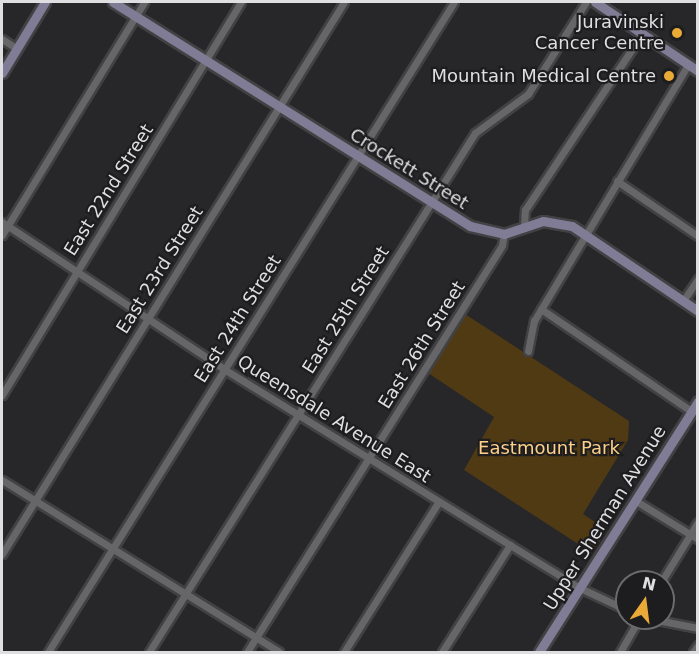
<!DOCTYPE html>
<html>
<head>
<meta charset="utf-8">
<style>
	body { margin:0 }
	#map { position:relative; width:699px; height:654px; overflow:hidden; background:#272629; font-family:"DejaVu Sans",sans-serif }
	div>[style] { position:absolute }
	.green>* { inset:0; background:#503a14 }
	.roads { filter:drop-shadow(2px 0 #424143) drop-shadow(-2px 0 #424143) drop-shadow(0 2px #424143) drop-shadow(0 -2px #424143) }
	.street>* { height:7px; margin:-3.5px; padding:0 3.5px; transform-origin:3.5px; border-radius:3.5px; background:#666668 }
	.secondary>* { height:9px; margin:-4.5px; padding:0 4.5px; transform-origin:4.5px; border-radius:4.5px; background:#807c95 }
	.dots>* { width:16px; height:16px; translate:-50% -50%; box-sizing:border-box; border:3px solid #1d1d1f; border-radius:50% }
	span { translate:-50% -50%; white-space:nowrap; text-align:center; line-height:1.15; -webkit-text-stroke:4.5px #1d1d1f; paint-order:stroke }
	.poi-label { font-size:18px; color:#dfdee0 }
	.right { translate:-100% -50%; text-align:right }
	.street-label { font-size:18px; color:#dfdee0 }
	.park-label { font-size:18px; color:#fdd088 }
	.frame { position:absolute; inset:0; border:3px solid #dfdee0; pointer-events:none }
	.north { position:absolute; left:615px; top:570px; width:60px; height:60px; box-sizing:border-box; background:#1d1d1f; border:2px solid #6b6a6c; border-radius:50%; rotate:14deg; font-size:16px; font-weight:700; line-height:24px; text-align:center; color:#dfdee0 }
	.north::after { content:''; display:block; margin:auto; width:21px; height:27px; background:#e9aa38; clip-path:polygon(50% 0,100% 100%,50% 72%,0 100%) }
</style>
</head>
<body>
<div id="map">
	<div class="green">
		<i style="clip-path:polygon(465px 314px,629px 421px,628px 440px,583px 514px,607px 530px,592px 553px,464px 470px,494px 417px,428px 373px)"></i>
	</div>
	<div class="roads">
		<div class="street">
			<i style="left:2px;top:39px;width:17px;rotate:33deg"></i>
			<i style="left:617px;top:181px;width:98px;rotate:34.2deg"></i>
			<i style="left:2px;top:222px;width:266px;rotate:33.5deg"></i>
			<i style="left:224px;top:369px;width:418px;rotate:31.6deg"></i>
			<i style="left:580px;top:588px;width:52px;rotate:25.1deg"></i>
			<i style="left:524px;top:227px;width:17px;rotate:-87deg"></i>
			<i style="left:525px;top:210px;width:211px;rotate:-56.4deg"></i>
			<i style="left:2px;top:235px;width:273px;rotate:-58.6deg"></i>
			<i style="left:683px;top:301px;width:27px;rotate:-56deg"></i>
			<i style="left:541px;top:309px;width:181px;rotate:34.2deg"></i>
			<i style="left:528px;top:351px;width:31px;rotate:-79deg"></i>
			<i style="left:534px;top:321px;width:299px;rotate:-59deg"></i>
			<i style="left:2px;top:395px;width:460px;rotate:-58.7deg"></i>
			<i style="left:2px;top:480px;width:326px;rotate:31.8deg"></i>
			<i style="left:636px;top:501px;width:73px;rotate:31.5deg"></i>
			<i style="left:2px;top:554px;width:649px;rotate:-58.22deg"></i>
			<i style="left:661px;top:582px;width:70px;rotate:-58.3deg"></i>
			<i style="left:647px;top:618px;width:52px;rotate:11.1deg"></i>
			<i style="left:48px;top:652px;width:766px;rotate:-58.01deg"></i>
			<i style="left:149px;top:652px;width:613px;rotate:-57.87deg"></i>
			<i style="left:475px;top:133px;width:66px;rotate:-36.3deg"></i>
			<i style="left:528px;top:94px;width:109px;rotate:-57.8deg"></i>
			<i style="left:247px;top:652px;width:480px;rotate:-57.9deg"></i>
			<i style="left:502px;top:245px;width:11px;rotate:-80deg"></i>
			<i style="left:344px;top:652px;width:178px;rotate:-57.8deg"></i>
			<i style="left:442px;top:652px;width:127px;rotate:-57.6deg"></i>
			<i style="left:620px;top:652px;width:39px;rotate:-60deg"></i>
			<i style="left:693px;top:652px;width:9px;rotate:-54deg"></i>
		</div>
		<div class="secondary">
			<i style="left:113px;top:2px;width:421px;rotate:32.1deg"></i>
			<i style="left:470px;top:226px;width:35px;rotate:13deg"></i>
			<i style="left:504px;top:234px;width:41px;rotate:-18.4deg"></i>
			<i style="left:543px;top:221px;width:29px;rotate:10deg"></i>
			<i style="left:572px;top:226px;width:152px;rotate:34deg"></i>
			<i style="left:595px;top:2px;width:124px;rotate:33.8deg"></i>
			<i style="left:2px;top:73px;width:83px;rotate:-58.8deg"></i>
			<i style="left:539px;top:652px;width:297px;rotate:-57.6deg"></i>
		</div>
	</div>
	<div class="dots">
		<i style="left:677px;top:33px;background:#e9aa38"></i>
		<i style="left:669px;top:76px;background:#e9aa38"></i>
	</div>
	<div class="poi-label">
		<span class="right" style="left:664px;top:33px">Juravinski<br>Cancer Centre</span>
		<span class="right" style="left:656px;top:76px">Mountain Medical Centre</span>
	</div>
	<div class="street-label">
		<span style="left:409px;top:169px;rotate:32deg">Crockett Street</span>
		<span style="left:109px;top:190px;rotate:-58deg">East 22nd Street</span>
		<span style="left:160px;top:270px;rotate:-58deg">East 23rd Street</span>
		<span style="left:346px;top:310px;rotate:-58deg">East 25th Street</span>
		<span style="left:238px;top:319px;rotate:-58deg">East 24th Street</span>
		<span style="left:422px;top:345px;rotate:-58deg">East 26th Street</span>
		<span style="left:334px;top:419px;rotate:32deg">Queensdale Avenue East</span>
		<span style="left:605px;top:518px;rotate:-58deg">Upper Sherman Avenue</span>
	</div>
	<div class="park-label">
		<span style="left:549px;top:448px">Eastmount Park</span>
	</div>
	<div class="frame"></div>
	<div class="north">N</div>
</div>
</body>
</html>
